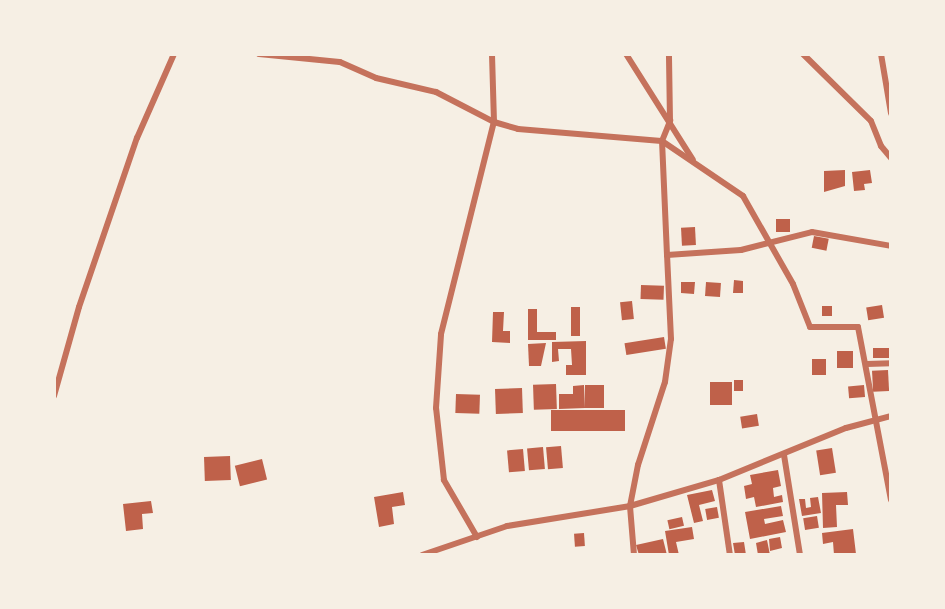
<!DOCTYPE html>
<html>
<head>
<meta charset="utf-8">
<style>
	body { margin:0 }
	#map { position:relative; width:945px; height:609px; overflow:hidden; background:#f6efe4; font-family:Ubuntu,sans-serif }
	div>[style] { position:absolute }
	.building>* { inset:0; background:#bf614a; transform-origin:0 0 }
	.minor>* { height:6px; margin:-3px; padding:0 3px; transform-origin:3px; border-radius:3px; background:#c5725c }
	span { translate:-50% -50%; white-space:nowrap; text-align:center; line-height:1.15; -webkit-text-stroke:6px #f6efe4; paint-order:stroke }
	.frame { position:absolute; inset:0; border:56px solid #f6efe4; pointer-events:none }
</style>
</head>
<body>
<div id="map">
	<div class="building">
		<i style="clip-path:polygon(845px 170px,845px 186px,824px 192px,824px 171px)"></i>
		<i style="clip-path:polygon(870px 170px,872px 183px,864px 184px,865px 190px,854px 191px,852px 172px)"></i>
		<i style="left:776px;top:219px;width:14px;height:13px"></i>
		<i style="left:695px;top:227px;width:18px;height:14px;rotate:87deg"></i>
		<i style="left:814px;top:236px;width:15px;height:12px;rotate:11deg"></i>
		<i style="clip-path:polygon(734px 280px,743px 281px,743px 293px,733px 293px)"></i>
		<i style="clip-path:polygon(681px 282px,695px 282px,694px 294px,681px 293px)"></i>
		<i style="left:706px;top:282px;width:15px;height:14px;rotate:4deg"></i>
		<i style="left:641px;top:285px;width:23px;height:14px;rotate:2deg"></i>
		<i style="left:632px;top:301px;width:18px;height:12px;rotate:84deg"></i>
		<i style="left:882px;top:305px;width:13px;height:16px;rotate:81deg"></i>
		<i style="left:822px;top:306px;width:10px;height:10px"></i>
		<i style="left:571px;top:307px;width:9px;height:29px"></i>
		<i style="clip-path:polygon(528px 309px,537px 309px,537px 332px,556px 332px,556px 340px,528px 340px)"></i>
		<i style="clip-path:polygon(493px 312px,504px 312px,503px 331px,510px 331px,510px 343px,492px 342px)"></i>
		<i style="left:664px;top:337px;width:12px;height:40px;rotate:81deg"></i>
		<i style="clip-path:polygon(586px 341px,586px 375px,566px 375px,566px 365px,572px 365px,571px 349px,558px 349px,559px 361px,552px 362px,552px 342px)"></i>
		<i style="clip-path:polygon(546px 343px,541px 366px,529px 366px,528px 344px)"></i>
		<i style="left:873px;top:348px;width:16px;height:10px"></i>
		<i style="left:837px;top:351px;width:16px;height:17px"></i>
		<i style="left:812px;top:359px;width:14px;height:16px"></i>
		<i style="left:888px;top:370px;width:21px;height:16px;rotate:87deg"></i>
		<i style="left:734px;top:380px;width:9px;height:11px"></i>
		<i style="left:710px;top:382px;width:22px;height:23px"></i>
		<i style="left:556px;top:384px;width:25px;height:23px;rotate:88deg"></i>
		<i style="clip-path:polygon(584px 385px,585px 408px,559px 409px,559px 394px,573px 394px,573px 386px)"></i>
		<i style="left:604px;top:385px;width:23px;height:19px;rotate:90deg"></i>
		<i style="left:864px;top:385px;width:12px;height:16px;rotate:85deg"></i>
		<i style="left:522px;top:388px;width:25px;height:27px;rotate:88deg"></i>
		<i style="left:456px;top:394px;width:24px;height:19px;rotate:2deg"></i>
		<i style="left:551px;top:410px;width:74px;height:21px"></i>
		<i style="left:757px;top:414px;width:12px;height:17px;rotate:81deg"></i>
		<i style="left:561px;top:446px;width:22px;height:15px;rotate:85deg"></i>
		<i style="left:543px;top:447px;width:22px;height:16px;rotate:85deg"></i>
		<i style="left:832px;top:448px;width:25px;height:16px;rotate:81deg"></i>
		<i style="left:523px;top:449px;width:22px;height:16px;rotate:85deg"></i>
		<i style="left:230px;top:456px;width:24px;height:26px;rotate:88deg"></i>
		<i style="left:262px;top:459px;width:21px;height:28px;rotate:76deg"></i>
		<i style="clip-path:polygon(778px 470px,781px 486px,773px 488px,774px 497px,782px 495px,783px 502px,756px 507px,754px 497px,746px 499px,744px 486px,752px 484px,750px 475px)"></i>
		<i style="clip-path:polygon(712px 490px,715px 501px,699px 505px,703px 521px,694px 523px,687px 495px)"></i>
		<i style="clip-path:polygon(403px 492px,405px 505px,392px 507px,394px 524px,379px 527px,374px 497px)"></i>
		<i style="clip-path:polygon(847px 492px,848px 505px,836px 505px,837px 527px,823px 528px,822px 493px)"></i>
		<i style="clip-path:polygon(818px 497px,821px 513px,802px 516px,799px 499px,805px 499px,806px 508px,811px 507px,810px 498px)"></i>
		<i style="clip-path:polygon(151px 501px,153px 513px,142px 514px,143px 529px,126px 531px,123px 504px)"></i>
		<i style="clip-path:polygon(781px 506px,783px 516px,764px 519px,765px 524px,783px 520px,786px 532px,750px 539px,745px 512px)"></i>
		<i style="left:717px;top:507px;width:11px;height:12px;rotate:80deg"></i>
		<i style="left:817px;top:516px;width:12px;height:14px;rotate:81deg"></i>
		<i style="left:682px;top:517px;width:9px;height:15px;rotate:77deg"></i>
		<i style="clip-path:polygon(692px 527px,694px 539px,676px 542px,679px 555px,669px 555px,665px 531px)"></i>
		<i style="clip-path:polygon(853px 529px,856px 554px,834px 555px,833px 542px,823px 544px,822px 533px)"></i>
		<i style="left:584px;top:533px;width:13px;height:10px;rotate:86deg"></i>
		<i style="clip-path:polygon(780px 537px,782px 548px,770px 551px,769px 539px)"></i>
		<i style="clip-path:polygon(663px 539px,667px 555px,639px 555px,636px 545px)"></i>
		<i style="clip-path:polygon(767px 540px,770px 555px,758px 555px,756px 543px)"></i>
		<i style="clip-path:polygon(744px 542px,746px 555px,735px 555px,733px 543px)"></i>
	</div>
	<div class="minor">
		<i style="left:259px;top:54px;width:81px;rotate:5.6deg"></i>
		<i style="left:340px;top:62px;width:39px;rotate:24deg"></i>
		<i style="left:376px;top:78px;width:62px;rotate:13.1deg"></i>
		<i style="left:436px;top:92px;width:65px;rotate:27.3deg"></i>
		<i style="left:494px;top:122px;width:25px;rotate:16deg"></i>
		<i style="left:518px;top:129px;width:144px;rotate:4.8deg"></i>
		<i style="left:662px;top:141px;width:98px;rotate:34.2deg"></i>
		<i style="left:743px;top:196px;width:101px;rotate:60.4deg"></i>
		<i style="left:793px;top:284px;width:46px;rotate:68.4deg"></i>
		<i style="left:810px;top:327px;width:48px"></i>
		<i style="left:858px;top:327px;width:176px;rotate:79.2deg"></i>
		<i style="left:626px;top:54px;width:125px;rotate:57.7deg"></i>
		<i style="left:803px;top:54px;width:95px;rotate:44.6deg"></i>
		<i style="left:871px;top:121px;width:27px;rotate:68deg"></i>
		<i style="left:881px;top:146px;width:16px;rotate:50deg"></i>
		<i style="left:881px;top:54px;width:60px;rotate:80.4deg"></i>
		<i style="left:667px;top:255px;width:114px;rotate:-92.5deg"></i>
		<i style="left:662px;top:141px;width:22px;rotate:-68deg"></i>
		<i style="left:670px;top:121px;width:67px;rotate:-90.9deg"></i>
		<i style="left:867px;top:364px;width:24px;rotate:-2deg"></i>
		<i style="left:54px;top:396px;width:92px;rotate:-74.3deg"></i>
		<i style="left:79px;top:307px;width:179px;rotate:-71.1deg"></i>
		<i style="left:137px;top:138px;width:92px;rotate:-66.2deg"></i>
		<i style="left:784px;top:455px;width:101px;rotate:80.9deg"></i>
		<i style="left:719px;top:480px;width:76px;rotate:81.7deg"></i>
		<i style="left:477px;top:537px;width:66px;rotate:-120.1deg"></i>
		<i style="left:444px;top:480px;width:72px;rotate:-96.3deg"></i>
		<i style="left:436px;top:408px;width:74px;rotate:-86.1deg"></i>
		<i style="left:441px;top:334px;width:219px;rotate:-76deg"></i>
		<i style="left:494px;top:122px;width:68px;rotate:-91.7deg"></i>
		<i style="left:422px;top:555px;width:90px;rotate:-18.8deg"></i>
		<i style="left:507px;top:526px;width:125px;rotate:-9.2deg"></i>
		<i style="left:630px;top:506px;width:93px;rotate:-16.3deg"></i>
		<i style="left:719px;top:480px;width:137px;rotate:-22.3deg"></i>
		<i style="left:846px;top:428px;width:47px;rotate:-14.9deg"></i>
		<i style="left:634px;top:555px;width:49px;rotate:-94.7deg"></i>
		<i style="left:630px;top:506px;width:42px;rotate:-79deg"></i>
		<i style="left:638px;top:465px;width:87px;rotate:-72deg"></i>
		<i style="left:665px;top:382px;width:43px;rotate:-82.1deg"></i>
		<i style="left:671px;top:339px;width:84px;rotate:-92.7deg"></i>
		<i style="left:667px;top:255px;width:74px;rotate:-3.9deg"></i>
		<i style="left:741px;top:250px;width:73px;rotate:-14.2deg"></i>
		<i style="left:812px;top:232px;width:80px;rotate:10deg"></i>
	</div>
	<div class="frame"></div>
</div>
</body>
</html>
